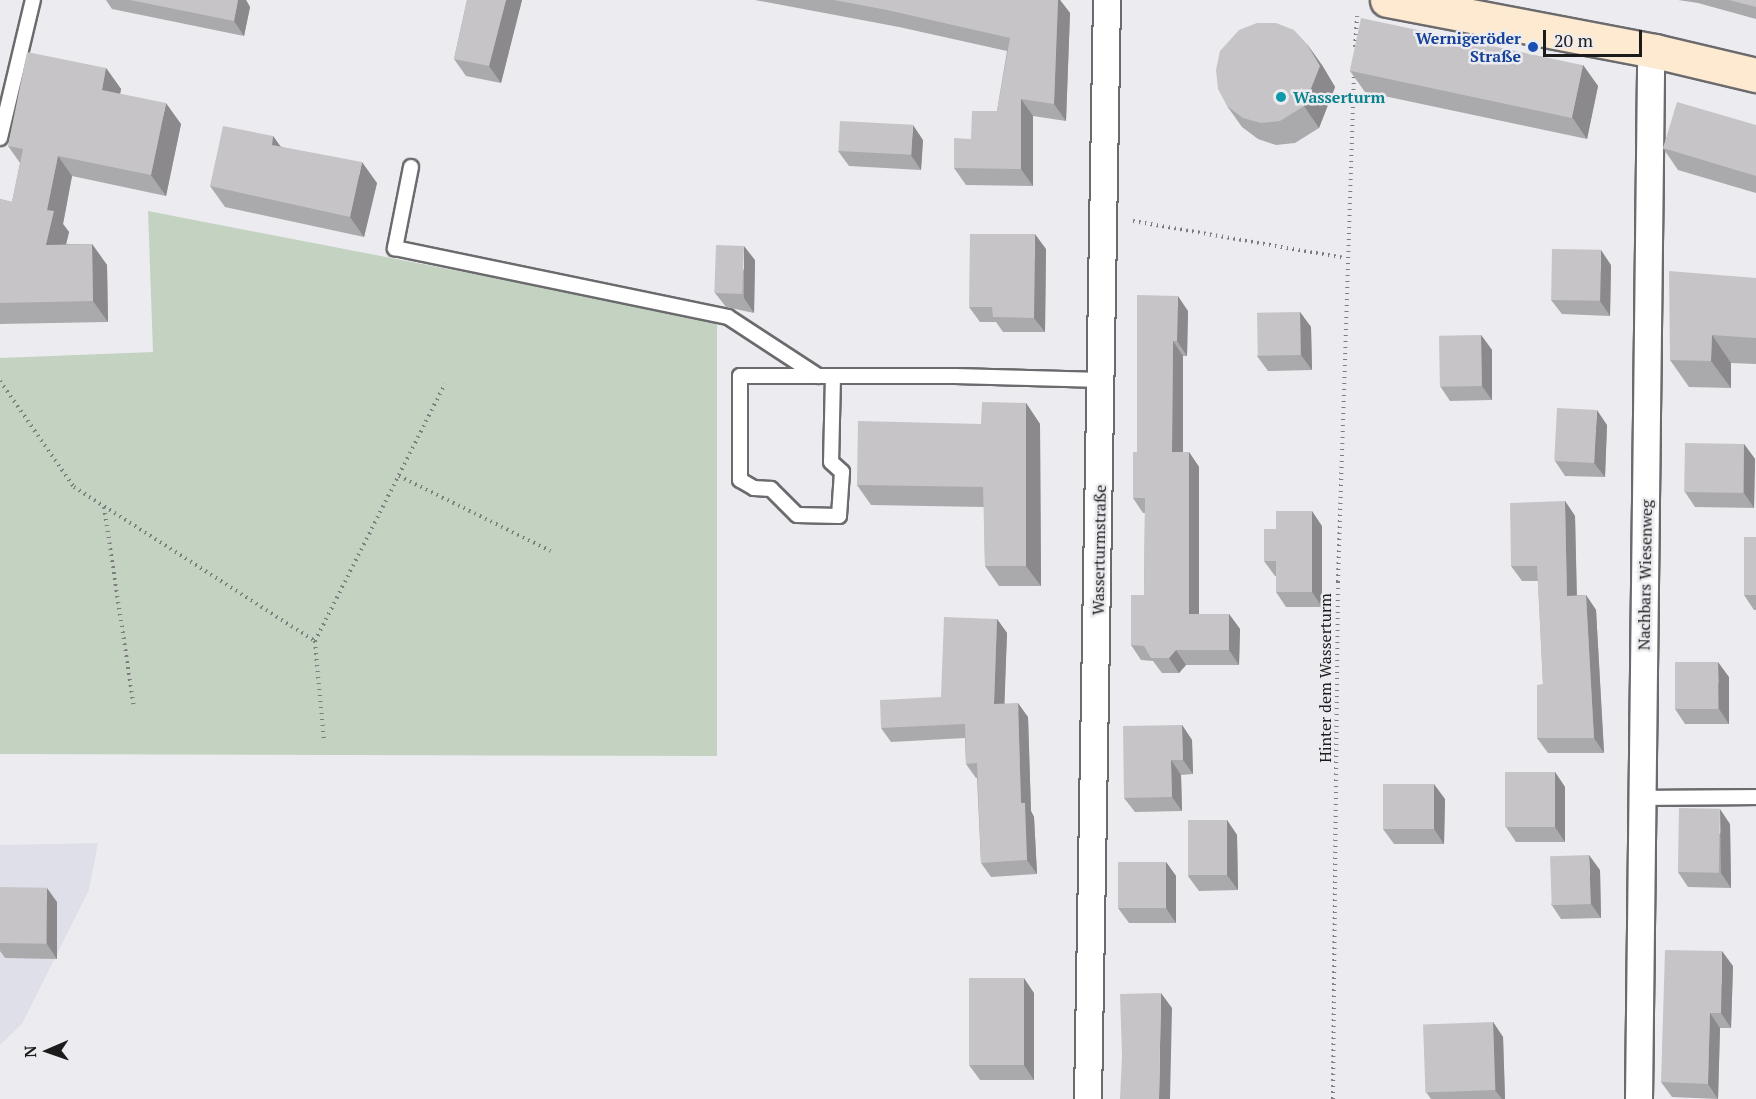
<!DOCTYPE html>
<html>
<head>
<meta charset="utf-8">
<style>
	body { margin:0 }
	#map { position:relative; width:1756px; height:1099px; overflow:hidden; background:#ececf0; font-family:"PT Serif",serif }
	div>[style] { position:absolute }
	.built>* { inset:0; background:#dfdfe9 }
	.green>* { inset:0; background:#c4d3c1 }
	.path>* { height:4px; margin-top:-2px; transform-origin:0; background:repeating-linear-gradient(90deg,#7d7d7f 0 1.5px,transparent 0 6px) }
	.roads { filter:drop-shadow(2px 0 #6b6b6e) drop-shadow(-2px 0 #6b6b6e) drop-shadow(0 2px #6b6b6e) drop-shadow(0 -2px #6b6b6e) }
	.lane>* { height:14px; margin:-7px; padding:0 7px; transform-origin:7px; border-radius:7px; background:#fff }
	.street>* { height:26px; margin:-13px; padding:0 13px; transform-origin:13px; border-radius:13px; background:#fff }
	.secondary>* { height:33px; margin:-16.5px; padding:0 16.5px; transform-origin:16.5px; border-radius:16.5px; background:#fdead0 }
	.wall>* { inset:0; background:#aaa9ab }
	.shaded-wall>* { inset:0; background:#8b898b }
	.building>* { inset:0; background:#c6c4c7; transform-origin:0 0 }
	.dots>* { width:16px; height:16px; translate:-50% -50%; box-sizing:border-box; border:3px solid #ececf0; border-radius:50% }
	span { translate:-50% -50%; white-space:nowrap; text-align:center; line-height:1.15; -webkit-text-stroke:5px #ececf0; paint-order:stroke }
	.transit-label { font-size:16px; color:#164399; font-weight:700 }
	.right { translate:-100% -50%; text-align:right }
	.culture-label { font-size:16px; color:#0d838f; font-weight:700 }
	.left { translate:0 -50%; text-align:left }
	.street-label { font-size:16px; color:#1b1b1c }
	.north { position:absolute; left:18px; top:1021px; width:60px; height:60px; -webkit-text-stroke:4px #ececf0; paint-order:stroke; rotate:268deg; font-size:16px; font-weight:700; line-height:24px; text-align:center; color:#1b1b1c }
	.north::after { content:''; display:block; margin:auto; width:21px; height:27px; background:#1b1b1c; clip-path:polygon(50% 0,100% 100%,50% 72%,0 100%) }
	.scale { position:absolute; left:1543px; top:30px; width:99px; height:27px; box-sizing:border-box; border:3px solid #1b1b1c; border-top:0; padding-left:8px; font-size:18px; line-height:21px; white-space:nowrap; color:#1b1b1c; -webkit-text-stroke:4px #ececf0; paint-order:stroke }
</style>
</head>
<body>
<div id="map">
	<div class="built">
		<i style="clip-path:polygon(98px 843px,89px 890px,22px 1024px,0 1045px,0 845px)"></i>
	</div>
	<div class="green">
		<i style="clip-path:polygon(148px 211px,717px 321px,717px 756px,0 754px,0 358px,153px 352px)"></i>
	</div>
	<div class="path">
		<i style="left:1355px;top:47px;width:31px;rotate:-86deg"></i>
		<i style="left:1133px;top:221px;width:216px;rotate:9.9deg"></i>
		<i style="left:0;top:381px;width:129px;rotate:55.1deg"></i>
		<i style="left:74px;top:487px;width:286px;rotate:32.6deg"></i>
		<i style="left:315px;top:641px;width:101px;rotate:84.9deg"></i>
		<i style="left:399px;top:476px;width:169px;rotate:26.3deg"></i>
		<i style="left:104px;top:507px;width:203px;rotate:81.5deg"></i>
		<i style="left:315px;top:641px;width:288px;rotate:-63.2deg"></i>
		<i style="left:1333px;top:1099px;width:517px;rotate:-89.45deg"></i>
		<i style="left:1338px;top:582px;width:509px;rotate:-88.2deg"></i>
	</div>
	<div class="roads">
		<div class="lane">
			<i style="left:0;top:138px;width:142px;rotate:-76.6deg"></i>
			<i style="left:411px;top:167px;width:83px;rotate:101.2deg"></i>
			<i style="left:395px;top:248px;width:340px;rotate:11.7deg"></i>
			<i style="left:728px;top:317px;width:108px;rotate:33.2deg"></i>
			<i style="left:833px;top:376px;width:86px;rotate:91.3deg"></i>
			<i style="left:831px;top:462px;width:15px;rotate:42deg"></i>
			<i style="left:842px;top:472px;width:44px;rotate:93.9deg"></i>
			<i style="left:839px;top:516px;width:42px;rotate:-178.6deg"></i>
			<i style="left:797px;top:515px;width:37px;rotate:-135deg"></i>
			<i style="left:771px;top:489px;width:17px;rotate:-177deg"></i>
			<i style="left:754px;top:488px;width:16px;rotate:-150deg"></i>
			<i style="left:740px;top:480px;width:104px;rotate:-90deg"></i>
			<i style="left:740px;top:376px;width:215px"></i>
			<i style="left:955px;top:376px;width:147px;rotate:1.6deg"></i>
			<i style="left:1642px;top:798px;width:114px;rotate:-0.5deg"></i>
		</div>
		<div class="street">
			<i style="left:1088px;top:1099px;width:1099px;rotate:-89.01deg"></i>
			<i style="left:1639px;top:1099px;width:1030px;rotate:-89.33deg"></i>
			<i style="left:1651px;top:69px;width:18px;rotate:-77deg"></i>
		</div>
		<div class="secondary">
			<i style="left:1387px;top:0;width:273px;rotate:10.8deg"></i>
			<i style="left:1655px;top:51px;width:104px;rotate:13.4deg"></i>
		</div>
	</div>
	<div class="wall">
		<i style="clip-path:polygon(106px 0,246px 0,250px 7px,244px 36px,112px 9px)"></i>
		<i style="clip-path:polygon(467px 0,522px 0,501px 83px,466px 76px,454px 59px)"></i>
		<i style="clip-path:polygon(755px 0,1060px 0,1070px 13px,1066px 121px,1033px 116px,1033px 186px,966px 185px,954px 168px,971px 139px,997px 111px,1007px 51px,899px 27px)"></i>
		<i style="clip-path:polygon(1678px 0,1756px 0,1756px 19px,1698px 3px)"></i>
		<i style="clip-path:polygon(1322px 65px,1335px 87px,1319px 128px,1295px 143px,1276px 145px,1258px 139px,1242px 127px,1227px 106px)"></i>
		<i style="clip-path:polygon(1583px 65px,1598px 86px,1587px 139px,1365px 92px,1350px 71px)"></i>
		<i style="clip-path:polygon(106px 68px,121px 89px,120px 94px,181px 124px,166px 196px,72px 176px,63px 224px,69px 232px,66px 244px,92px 244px,107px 265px,108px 322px,0 324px,0 199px,12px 202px,20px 163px,8px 146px)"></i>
		<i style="clip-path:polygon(1756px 125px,1756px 193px,1678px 170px,1663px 148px)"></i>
		<i style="clip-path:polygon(273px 136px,280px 146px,377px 183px,364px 237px,225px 207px,210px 186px)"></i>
		<i style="clip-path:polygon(923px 140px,921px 170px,849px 166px,838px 151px)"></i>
		<i style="clip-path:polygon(1046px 249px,1045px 332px,1003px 332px,996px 322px,980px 322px,969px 307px)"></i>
		<i style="clip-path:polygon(755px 260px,754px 313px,726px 307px,715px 293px)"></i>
		<i style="clip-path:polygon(1611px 265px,1610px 316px,1562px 314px,1551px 300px)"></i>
		<i style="clip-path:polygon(1756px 278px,1756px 364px,1731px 363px,1731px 388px,1689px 387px,1670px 360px)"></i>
		<i style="clip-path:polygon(1137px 295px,1188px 311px,1187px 356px,1183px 356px,1183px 452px,1189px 452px,1199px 467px,1199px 614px,1229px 614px,1240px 629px,1239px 665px,1186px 665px,1179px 673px,1162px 673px,1153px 661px,1141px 660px,1131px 645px,1144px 595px,1145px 513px,1143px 513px,1133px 498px,1137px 452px)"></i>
		<i style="clip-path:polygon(1300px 312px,1311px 327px,1312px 370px,1268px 371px,1257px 356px)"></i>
		<i style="clip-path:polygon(1481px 335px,1492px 350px,1492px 400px,1450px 401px,1440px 386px)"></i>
		<i style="clip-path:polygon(1026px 403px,1040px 424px,1041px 586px,999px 586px,985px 566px,984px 507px,871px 505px,857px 485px,981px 424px)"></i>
		<i style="clip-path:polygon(1607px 425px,1605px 477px,1565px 476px,1555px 461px)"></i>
		<i style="clip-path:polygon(1744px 444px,1755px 459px,1754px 508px,1695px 507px,1685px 492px)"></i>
		<i style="clip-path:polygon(1565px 501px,1575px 516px,1577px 595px,1586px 595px,1596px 610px,1604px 753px,1548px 753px,1537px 738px,1543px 684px,1538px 581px,1522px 581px,1511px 566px)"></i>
		<i style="clip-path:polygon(1322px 526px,1322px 607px,1286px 607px,1276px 592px,1276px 576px,1275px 576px,1264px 561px,1276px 529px)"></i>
		<i style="clip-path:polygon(1756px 537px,1756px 610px,1754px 610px,1744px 595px)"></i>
		<i style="clip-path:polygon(997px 619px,1007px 633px,1004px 703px,1028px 717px,1031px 811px,1034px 817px,1037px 874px,991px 877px,981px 863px,977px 778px,976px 778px,966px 764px,965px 738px,891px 742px,881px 728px,941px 697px)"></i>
		<i style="clip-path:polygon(1729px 677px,1729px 724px,1685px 724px,1675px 709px)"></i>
		<i style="clip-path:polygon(1182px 725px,1192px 740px,1193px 774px,1181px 775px,1182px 811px,1135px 812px,1124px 798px)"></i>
		<i style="clip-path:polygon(1555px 772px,1565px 787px,1565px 842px,1516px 842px,1506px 827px)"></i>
		<i style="clip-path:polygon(1445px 799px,1444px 844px,1394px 844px,1383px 829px)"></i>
		<i style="clip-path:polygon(1227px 820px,1237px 835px,1238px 890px,1199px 891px,1188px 876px)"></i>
		<i style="clip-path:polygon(1730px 824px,1731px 888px,1688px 887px,1678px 872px)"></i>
		<i style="clip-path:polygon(1166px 862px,1176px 876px,1176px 923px,1129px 923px,1118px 908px)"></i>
		<i style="clip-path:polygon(1600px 870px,1601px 918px,1561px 919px,1551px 904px)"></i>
		<i style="clip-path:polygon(0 887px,57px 902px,57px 959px,5px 958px,0 951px)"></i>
		<i style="clip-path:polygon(1733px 966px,1731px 1028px,1720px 1028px,1718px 1099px,1672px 1097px,1661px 1082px)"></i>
		<i style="clip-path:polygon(1034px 993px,1034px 1080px,980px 1080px,969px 1065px)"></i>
		<i style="clip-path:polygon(1493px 1022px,1503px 1037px,1505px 1099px,1431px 1099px,1426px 1092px)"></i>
	</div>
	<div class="shaded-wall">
		<i style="clip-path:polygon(238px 0,246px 0,250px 7px,244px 36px,234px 21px)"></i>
		<i style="clip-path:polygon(506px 0,522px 0,501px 83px,489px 66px)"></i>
		<i style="clip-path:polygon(1058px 0,1060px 0,1070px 13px,1066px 121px,1054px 104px)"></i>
		<i style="clip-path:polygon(1307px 44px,1322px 65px,1335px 87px,1319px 128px,1304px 106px)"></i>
		<i style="clip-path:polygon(1583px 65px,1598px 86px,1587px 139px,1572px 117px)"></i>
		<i style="clip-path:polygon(106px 68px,121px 89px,117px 111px,102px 90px)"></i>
		<i style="clip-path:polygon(1021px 99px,1033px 116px,1033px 186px,1021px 169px)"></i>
		<i style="clip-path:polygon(166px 103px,181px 124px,166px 196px,151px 175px)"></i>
		<i style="clip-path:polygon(913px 125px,923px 140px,921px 170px,911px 155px)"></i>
		<i style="clip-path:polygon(273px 136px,288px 157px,272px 145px)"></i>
		<i style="clip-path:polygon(58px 156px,72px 176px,63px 224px,69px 232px,61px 266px,46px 245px,47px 210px)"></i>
		<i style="clip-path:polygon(362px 162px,377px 183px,364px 237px,350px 217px)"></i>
		<i style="clip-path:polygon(1035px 234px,1046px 249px,1045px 332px,1034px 318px)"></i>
		<i style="clip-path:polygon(92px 244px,107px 265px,108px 322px,93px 301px)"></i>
		<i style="clip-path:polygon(744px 246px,755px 260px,754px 313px,744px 298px)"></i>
		<i style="clip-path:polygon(1601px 250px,1611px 265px,1610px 316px,1600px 301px)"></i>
		<i style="clip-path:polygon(1178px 296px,1188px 311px,1187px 356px,1177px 341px)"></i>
		<i style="clip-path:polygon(1300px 312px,1311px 327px,1312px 370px,1301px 355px)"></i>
		<i style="clip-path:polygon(1481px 335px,1492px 350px,1492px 400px,1482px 386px)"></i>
		<i style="clip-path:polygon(1712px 335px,1731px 363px,1731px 388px,1711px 361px)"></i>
		<i style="clip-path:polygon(1173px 341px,1183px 356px,1183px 467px,1172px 452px)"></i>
		<i style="clip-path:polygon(1026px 403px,1040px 424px,1041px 586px,1026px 566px)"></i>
		<i style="clip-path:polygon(1597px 410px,1607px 425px,1605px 477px,1594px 463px)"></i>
		<i style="clip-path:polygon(1744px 444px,1755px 459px,1754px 508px,1744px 493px)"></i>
		<i style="clip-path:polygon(1189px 452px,1199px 467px,1199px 629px,1189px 614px)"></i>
		<i style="clip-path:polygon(1565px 501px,1575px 516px,1577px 611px,1567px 596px)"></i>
		<i style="clip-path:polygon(1312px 511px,1322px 526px,1322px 607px,1312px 592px)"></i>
		<i style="clip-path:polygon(1586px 595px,1596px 610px,1604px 753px,1594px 738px)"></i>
		<i style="clip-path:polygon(1229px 614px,1240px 629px,1239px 665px,1229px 650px)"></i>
		<i style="clip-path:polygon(997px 619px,1007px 633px,1004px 717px,994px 704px)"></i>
		<i style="clip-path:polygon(1176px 650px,1186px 665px,1179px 673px,1169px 658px)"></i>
		<i style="clip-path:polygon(1718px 662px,1729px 677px,1729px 724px,1719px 709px)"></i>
		<i style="clip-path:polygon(1018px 703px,1028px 717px,1031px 811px,1034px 817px,1037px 874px,1027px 860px,1021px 803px)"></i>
		<i style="clip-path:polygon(1182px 725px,1192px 740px,1193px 774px,1183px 760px)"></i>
		<i style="clip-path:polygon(1171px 760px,1181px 775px,1182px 811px,1172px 797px)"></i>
		<i style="clip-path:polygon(1555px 772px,1565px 787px,1565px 842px,1555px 827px)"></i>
		<i style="clip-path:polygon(1434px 784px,1445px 799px,1444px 844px,1434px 829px)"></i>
		<i style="clip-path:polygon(1720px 809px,1730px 824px,1731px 888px,1721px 873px)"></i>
		<i style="clip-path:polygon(1227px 820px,1237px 835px,1238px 890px,1227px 875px)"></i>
		<i style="clip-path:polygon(1589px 855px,1600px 870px,1601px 918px,1591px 904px)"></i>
		<i style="clip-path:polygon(1166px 862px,1176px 876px,1176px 923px,1166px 908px)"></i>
		<i style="clip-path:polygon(47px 888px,57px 902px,57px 959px,47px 944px)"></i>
		<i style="clip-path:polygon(1722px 951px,1733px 966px,1731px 1028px,1721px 1013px)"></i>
		<i style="clip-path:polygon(1024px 978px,1034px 993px,1034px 1080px,1024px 1065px)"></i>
		<i style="clip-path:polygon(1161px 993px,1172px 1008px,1170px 1099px,1159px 1099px)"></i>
		<i style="clip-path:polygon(1710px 1013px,1720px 1028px,1718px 1099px,1708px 1084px)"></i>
		<i style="clip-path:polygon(1493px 1022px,1503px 1037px,1505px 1099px,1502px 1099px,1495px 1090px)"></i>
	</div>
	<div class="building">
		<i style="clip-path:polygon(130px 0,238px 0,234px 21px)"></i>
		<i style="clip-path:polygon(467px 0,506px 0,489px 66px,454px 59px)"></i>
		<i style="clip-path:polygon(834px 0,1058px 0,1054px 104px,1021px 99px,1021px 169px,954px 168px,954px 138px,971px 139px,972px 111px,997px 111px,1010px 38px,887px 10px)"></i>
		<i style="clip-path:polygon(1729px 0,1756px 0,1756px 7px)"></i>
		<i style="left:1361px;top:18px;width:227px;height:54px;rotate:12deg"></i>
		<i style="clip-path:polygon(1257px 23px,1276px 23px,1294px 30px,1307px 44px,1320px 66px,1304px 106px,1280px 121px,1261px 123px,1243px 118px,1227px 106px,1218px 89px,1216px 70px,1220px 51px,1239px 30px)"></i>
		<i style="clip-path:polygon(27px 52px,106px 68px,102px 90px,166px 103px,151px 175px,58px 156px,47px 210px,54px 211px,46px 245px,92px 244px,93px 301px,0 303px,0 199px,12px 202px,23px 149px,8px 146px)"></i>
		<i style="clip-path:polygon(1677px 102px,1756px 125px,1756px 176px,1663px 148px)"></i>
		<i style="left:840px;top:121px;width:73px;height:30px;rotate:3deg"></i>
		<i style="clip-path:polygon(223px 126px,273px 136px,272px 145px,362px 162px,350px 217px,210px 186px)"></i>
		<i style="clip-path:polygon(970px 234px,1035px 234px,1034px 318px,993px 317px,992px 307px,969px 307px)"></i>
		<i style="left:716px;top:245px;width:28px;height:48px;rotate:2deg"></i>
		<i style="left:1552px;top:249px;width:49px;height:51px;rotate:1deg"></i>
		<i style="clip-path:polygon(1669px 271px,1756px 278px,1756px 338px,1712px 335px,1711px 361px,1670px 360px)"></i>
		<i style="clip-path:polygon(1137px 295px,1178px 296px,1177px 341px,1173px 341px,1172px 452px,1189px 452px,1189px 614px,1229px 614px,1229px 650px,1176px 650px,1169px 658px,1151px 658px,1144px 646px,1131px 645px,1131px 595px,1144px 595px,1145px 498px,1133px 498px,1133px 452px,1137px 452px)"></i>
		<i style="left:1300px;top:312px;width:43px;height:43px;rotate:89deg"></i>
		<i style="left:1481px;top:335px;width:51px;height:42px;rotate:89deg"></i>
		<i style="clip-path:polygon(982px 402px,1026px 403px,1026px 566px,985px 566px,983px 487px,857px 485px,858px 421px,981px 424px)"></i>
		<i style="left:1557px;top:408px;width:40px;height:53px;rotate:3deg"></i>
		<i style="left:1685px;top:443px;width:59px;height:49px;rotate:1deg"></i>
		<i style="clip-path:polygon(1565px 501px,1567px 596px,1586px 595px,1594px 738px,1537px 738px,1537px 685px,1543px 684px,1537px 566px,1511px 566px,1510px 503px)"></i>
		<i style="clip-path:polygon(1276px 511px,1312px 511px,1312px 592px,1276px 592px,1276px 561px,1264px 561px,1264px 529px,1276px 529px)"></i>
		<i style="left:1744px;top:537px;width:12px;height:58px"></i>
		<i style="clip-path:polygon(944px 617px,997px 619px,994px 704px,1018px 703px,1021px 803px,1025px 803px,1027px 860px,981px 863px,977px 763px,966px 764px,965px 724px,881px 728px,880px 700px,941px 697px)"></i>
		<i style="left:1675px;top:662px;width:43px;height:47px"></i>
		<i style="clip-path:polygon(1182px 725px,1183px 760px,1171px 760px,1172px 797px,1124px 798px,1123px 726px)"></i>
		<i style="left:1555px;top:772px;width:55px;height:50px;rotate:90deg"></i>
		<i style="left:1383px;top:784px;width:51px;height:45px"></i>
		<i style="left:1679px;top:808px;width:41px;height:64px;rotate:1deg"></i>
		<i style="left:1227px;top:820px;width:55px;height:39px;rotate:90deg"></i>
		<i style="left:1589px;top:855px;width:49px;height:39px;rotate:88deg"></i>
		<i style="left:1118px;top:862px;width:48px;height:46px"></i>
		<i style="left:0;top:887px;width:47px;height:56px;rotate:1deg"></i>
		<i style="clip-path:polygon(1665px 950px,1722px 951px,1721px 1013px,1710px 1013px,1708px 1084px,1661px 1082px)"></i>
		<i style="left:969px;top:978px;width:55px;height:87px"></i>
		<i style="clip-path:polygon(1161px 993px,1159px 1099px,1120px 1099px,1122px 1056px,1120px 994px)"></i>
		<i style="left:1493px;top:1022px;width:68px;height:70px;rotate:88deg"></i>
	</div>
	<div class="dots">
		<i style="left:1533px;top:47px;background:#1a4fb4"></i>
		<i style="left:1281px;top:97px;background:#0f9aa8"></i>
	</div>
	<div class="transit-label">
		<span class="right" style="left:1521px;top:47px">Wernigeröder<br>Straße</span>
	</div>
	<div class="culture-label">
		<span class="left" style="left:1293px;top:97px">Wasserturm</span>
	</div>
	<div class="street-label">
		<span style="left:1099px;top:550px;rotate:-89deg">Wasserturmstraße</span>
		<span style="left:1645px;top:575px;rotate:-89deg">Nachbars Wiesenweg</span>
		<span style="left:1325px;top:678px;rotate:-90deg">Hinter dem Wasserturm</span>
	</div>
	<div class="north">N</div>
	<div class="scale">20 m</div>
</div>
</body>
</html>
